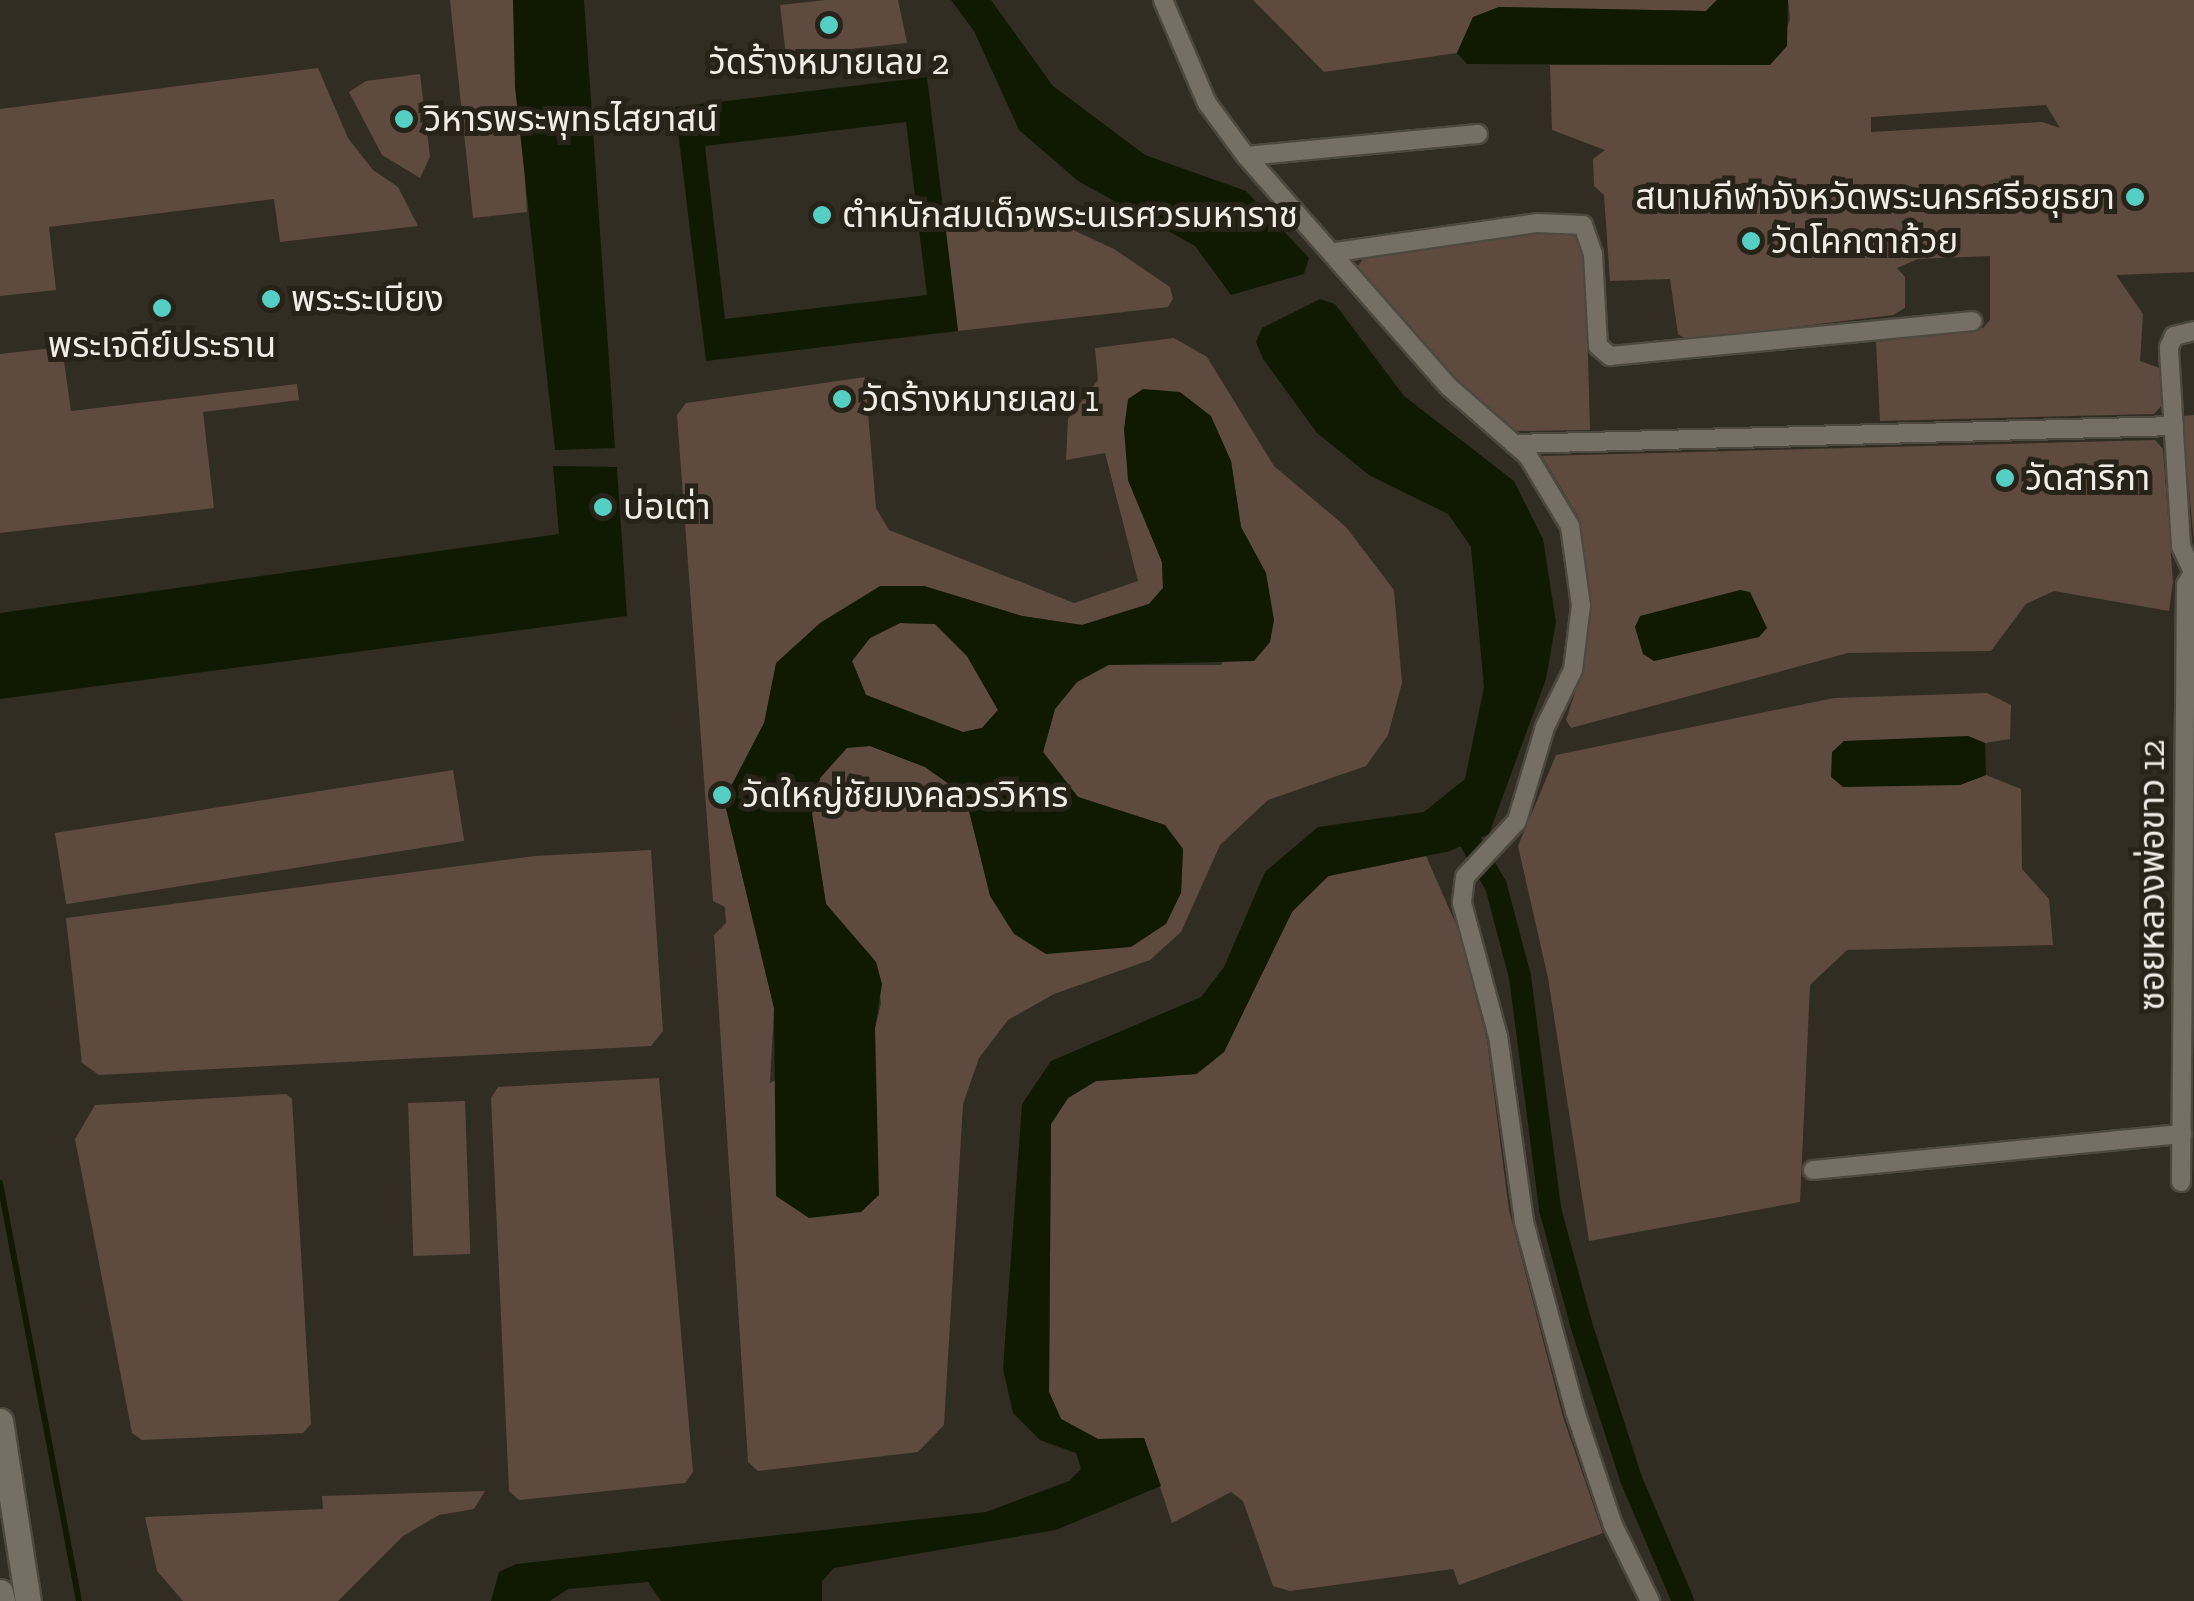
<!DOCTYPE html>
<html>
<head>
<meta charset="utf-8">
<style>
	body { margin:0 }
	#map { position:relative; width:2194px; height:1601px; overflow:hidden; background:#322d22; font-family:"Zilla Slab","Noto Sans Thai",serif }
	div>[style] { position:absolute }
	.green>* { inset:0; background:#5f4a3f; transform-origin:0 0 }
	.water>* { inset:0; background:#101a03 }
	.stream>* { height:6px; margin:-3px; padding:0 3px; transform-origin:3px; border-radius:3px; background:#101a03 }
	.canal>* { height:22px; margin:-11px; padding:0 11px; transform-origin:11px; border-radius:11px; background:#101a03 }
	.roads { filter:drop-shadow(2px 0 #4e4940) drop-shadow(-2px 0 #4e4940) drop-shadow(0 2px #4e4940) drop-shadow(0 -2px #4e4940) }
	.street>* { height:18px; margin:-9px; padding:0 9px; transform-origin:9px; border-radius:9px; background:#757063 }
	.secondary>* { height:25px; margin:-12.5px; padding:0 12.5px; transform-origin:12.5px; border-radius:12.5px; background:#757063 }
	.dots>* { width:28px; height:28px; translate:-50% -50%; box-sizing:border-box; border:5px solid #282319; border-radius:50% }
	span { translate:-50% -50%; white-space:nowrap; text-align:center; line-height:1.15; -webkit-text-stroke:10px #282319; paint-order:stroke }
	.poi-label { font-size:35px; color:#f1eee7 }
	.left { translate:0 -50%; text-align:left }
	.right { translate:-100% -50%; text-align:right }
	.street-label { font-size:35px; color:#f1eee7 }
</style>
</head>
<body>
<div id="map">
	<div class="green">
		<i style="clip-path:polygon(450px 0,513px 0,527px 212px,473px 218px)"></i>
		<i style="clip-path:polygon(826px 0,898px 0,907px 43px,786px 56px,780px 5px)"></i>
		<i style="clip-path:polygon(1253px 0,1717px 0,1706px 11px,1499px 7px,1473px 17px,1457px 53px,1324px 72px)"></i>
		<i style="clip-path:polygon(evenodd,1788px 0,2194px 0,2194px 272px,2116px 275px,2143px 314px,2140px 361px,2162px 369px,2163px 404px,2154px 414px,1880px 421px,1876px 342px,1983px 328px,1990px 320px,1990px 256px,1918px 259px,1897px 268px,1905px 277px,1905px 308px,1893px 315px,1687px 340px,1678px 334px,1670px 279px,1610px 281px,1604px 195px,1594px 186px,1593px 159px,1605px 150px,1552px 130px,1550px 65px,1770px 65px,1790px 20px,1788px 0,2046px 105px,2060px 128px,2042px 122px,1871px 132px,1871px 117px,2046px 105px)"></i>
		<i style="clip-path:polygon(318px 68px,348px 138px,373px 170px,398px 187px,418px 226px,280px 242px,274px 199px,49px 227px,56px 290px,0 296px,0 109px)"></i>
		<i style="clip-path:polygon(420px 74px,430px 157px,420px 178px,382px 155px,349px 92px,366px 81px)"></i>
		<i style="clip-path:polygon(998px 195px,1114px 249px,1170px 287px,1173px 299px,1168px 307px,958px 331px,944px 213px,985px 207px)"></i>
		<i style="clip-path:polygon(1547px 231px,1572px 233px,1585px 246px,1590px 430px,1515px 431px,1450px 376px,1354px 271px,1364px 258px)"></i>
		<i style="clip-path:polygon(evenodd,1174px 338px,1207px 357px,1274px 466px,1346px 527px,1394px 590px,1402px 683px,1388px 735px,1366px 766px,1268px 800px,1220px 845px,1181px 932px,1150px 960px,1054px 994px,1008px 1020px,979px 1058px,963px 1104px,944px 1425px,918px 1452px,758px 1471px,748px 1462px,714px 935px,726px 923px,725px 907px,713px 901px,677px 415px,686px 403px,865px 377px,876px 508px,889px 530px,1074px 603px,1138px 581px,1105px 453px,1066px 460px,1068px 419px,1098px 380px,1095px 348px,1174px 338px,1231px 461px,1241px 527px,1266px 573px,1221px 665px,1109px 665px,1077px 682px,1055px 709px,1043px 752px,1078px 797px,1165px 825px,1183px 849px,1181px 893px,991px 896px,969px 811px,949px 784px,925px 767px,870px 746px,847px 747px,820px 778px,812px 814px,826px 904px,876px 962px,881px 1004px,875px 1028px,770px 1083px,774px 1008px,724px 800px,764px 723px,924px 586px,1022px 616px,1082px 625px,1149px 604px,1163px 588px,1162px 562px,1128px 480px,1231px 461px)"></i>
		<i style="clip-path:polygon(62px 347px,71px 411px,297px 384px,299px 400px,203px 412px,214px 508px,0 533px,0 354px)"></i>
		<i style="clip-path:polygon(2194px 415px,2194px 542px,2182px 416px)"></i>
		<i style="clip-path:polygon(2155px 440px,2163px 449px,2173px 582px,2169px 611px,2054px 591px,2026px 604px,1991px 651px,1848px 653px,1571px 728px,1566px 720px,1584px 664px,1584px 563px,1578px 516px,1542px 456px)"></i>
		<i style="clip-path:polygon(900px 623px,935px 624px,967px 656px,998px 710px,982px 728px,963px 732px,866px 695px,852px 661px,870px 638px)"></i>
		<i style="clip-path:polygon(1987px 693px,2011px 705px,2010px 739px,1985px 743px,1968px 736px,1960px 785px,1986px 775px,2021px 789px,2022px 869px,2049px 899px,2053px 945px,1847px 950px,1810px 985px,1800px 1202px,1589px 1241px,1548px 978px,1518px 846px,1556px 755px,1834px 698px)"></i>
		<i style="left:453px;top:770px;width:72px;height:403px;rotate:81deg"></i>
		<i style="clip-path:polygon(651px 850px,663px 1031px,651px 1046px,99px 1075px,82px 1063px,66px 918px,535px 856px)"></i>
		<i style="clip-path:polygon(1426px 856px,1458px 929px,1487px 1040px,1509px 1210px,1563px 1417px,1603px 1533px,1459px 1585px,1453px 1569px,1290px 1591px,1273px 1586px,1243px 1501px,1231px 1492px,1172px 1523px,1144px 1438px,1098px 1439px,1061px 1419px,1049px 1392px,1051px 1124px,1068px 1098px,1096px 1081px,1197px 1074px,1224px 1052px,1292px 911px,1329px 876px)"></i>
		<i style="clip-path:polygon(659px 1078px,693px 1472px,685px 1483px,519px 1500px,509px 1491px,491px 1098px,498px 1087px)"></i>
		<i style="clip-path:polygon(286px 1094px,292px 1099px,311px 1424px,303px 1433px,142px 1440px,132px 1433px,75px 1139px,95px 1105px)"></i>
		<i style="left:465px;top:1101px;width:153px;height:57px;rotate:88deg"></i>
		<i style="clip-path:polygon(485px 1491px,474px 1509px,439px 1515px,403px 1536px,338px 1601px,183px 1601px,157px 1571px,145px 1517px,323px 1509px,322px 1496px)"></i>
	</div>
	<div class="water">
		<i style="clip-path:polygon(513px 0,584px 0,615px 448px,555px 450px,515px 87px)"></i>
		<i style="clip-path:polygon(951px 0,991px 0,1053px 86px,1145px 155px,1246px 191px,1309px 258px,1304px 274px,1231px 295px,1195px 246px,1078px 181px,1019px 130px,974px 31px)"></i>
		<i style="clip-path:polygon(1717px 0,1788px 0,1787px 46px,1770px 65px,1467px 64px,1457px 53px,1473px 17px,1499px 7px,1706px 11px)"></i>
		<i style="clip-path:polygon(evenodd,927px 77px,958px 331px,706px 361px,675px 107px,927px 77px,906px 122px,927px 295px,725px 319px,705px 146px,906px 122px)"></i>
		<i style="clip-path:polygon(1320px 299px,1335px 304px,1404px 396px,1514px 481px,1543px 539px,1556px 622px,1546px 679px,1489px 834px,1450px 851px,1328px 876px,1292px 912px,1224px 1052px,1196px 1074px,1096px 1081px,1068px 1098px,1051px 1124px,1049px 1392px,1061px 1419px,1098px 1439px,1144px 1438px,1161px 1486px,1056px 1530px,834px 1568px,822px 1581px,822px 1601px,661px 1601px,648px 1582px,568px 1589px,550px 1601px,491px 1601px,499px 1572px,516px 1564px,986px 1512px,1069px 1481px,1081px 1469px,1076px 1453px,1040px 1440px,1013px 1413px,1003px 1369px,1022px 1104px,1051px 1061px,1201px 997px,1224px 967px,1265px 872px,1318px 827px,1424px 812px,1465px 779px,1484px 687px,1471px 547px,1448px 514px,1369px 475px,1317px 433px,1263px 359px,1256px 342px,1262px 328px)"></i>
		<i style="clip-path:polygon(evenodd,1143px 389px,1180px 392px,1211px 416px,1231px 461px,1241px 527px,1266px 573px,1274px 620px,1270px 642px,1254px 661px,1108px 665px,1077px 682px,1055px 709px,1043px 752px,1078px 797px,1165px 825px,1183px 849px,1181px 893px,1166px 924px,1131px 947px,1046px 954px,1014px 934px,990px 896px,969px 811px,949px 784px,925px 767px,870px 746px,847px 748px,820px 778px,812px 814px,826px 904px,876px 962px,882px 984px,875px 1028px,879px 1195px,861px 1212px,809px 1218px,776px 1196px,774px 1008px,724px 800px,764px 723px,776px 663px,820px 623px,880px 586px,924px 586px,1022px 616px,1082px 625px,1149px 604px,1163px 588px,1162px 562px,1128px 480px,1124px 429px,1128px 399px,1143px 389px,900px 623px,935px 624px,967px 656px,998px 710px,982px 728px,963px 732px,866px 695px,852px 661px,870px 638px,900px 623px)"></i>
		<i style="clip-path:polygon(553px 466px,617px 467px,627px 616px,0 699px,0 613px,559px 534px)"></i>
		<i style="clip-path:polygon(1740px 590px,1750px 592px,1767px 628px,1759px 637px,1654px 661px,1643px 654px,1635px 627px,1640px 616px)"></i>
		<i style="clip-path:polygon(1968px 736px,1985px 743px,1986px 775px,1960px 785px,1843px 787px,1831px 777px,1832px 752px,1844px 741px)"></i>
	</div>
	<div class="stream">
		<i style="left:0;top:1183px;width:425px;rotate:79.3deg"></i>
	</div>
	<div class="canal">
		<i style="left:1459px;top:822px;width:74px;rotate:60deg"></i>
		<i style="left:1496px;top:886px;width:94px;rotate:75.2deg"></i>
		<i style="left:1520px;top:977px;width:234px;rotate:82.6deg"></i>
		<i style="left:1550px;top:1209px;width:119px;rotate:74.9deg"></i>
		<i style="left:1581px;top:1324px;width:163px;rotate:72.1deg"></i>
		<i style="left:1631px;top:1479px;width:133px;rotate:66.9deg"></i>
	</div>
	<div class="roads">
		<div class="street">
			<i style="left:1163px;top:0;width:112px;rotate:66.9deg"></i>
			<i style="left:1207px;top:103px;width:66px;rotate:53.7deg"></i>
			<i style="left:1246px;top:156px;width:233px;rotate:-5.4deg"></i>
			<i style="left:1246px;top:156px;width:306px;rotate:48.7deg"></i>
			<i style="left:1448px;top:386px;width:106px;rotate:41.2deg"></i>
			<i style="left:1528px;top:456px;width:82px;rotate:59deg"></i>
			<i style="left:1570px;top:526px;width:80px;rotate:82.1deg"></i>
			<i style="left:1581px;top:605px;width:65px;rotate:97deg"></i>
			<i style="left:1573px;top:670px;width:64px;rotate:116.2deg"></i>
			<i style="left:1545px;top:727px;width:98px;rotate:106.6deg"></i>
			<i style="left:1517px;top:821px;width:76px;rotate:132.9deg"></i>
			<i style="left:1465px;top:877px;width:26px;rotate:97deg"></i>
			<i style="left:1462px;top:903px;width:138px;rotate:74.9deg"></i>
			<i style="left:1498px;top:1036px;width:188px;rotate:82deg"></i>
			<i style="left:1524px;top:1222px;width:196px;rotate:74.9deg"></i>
			<i style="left:1575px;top:1411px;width:120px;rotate:71.6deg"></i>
			<i style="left:1613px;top:1525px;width:85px;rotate:64deg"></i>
			<i style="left:1336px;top:252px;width:204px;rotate:-8.2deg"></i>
			<i style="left:1538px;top:223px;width:45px;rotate:2.5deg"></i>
			<i style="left:1583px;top:225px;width:31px;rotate:71deg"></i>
			<i style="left:1593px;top:254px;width:92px;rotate:86.9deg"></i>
			<i style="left:1598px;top:346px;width:16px;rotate:40deg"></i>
			<i style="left:1610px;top:356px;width:364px;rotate:-5.5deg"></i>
			<i style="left:1514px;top:444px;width:660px;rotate:-1.56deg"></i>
			<i style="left:2193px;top:572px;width:29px;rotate:-115deg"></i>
			<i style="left:2181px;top:546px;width:199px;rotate:-93.5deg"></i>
			<i style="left:2169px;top:347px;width:12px;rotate:-66deg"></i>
			<i style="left:2174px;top:336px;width:21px;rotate:-14deg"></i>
			<i style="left:1813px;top:1170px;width:371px;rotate:-5.6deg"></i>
			<i style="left:2181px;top:1182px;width:597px;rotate:-89.52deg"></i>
			<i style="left:2186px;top:585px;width:16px;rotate:-60deg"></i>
		</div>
		<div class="secondary">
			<i style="left:0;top:1421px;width:182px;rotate:81.2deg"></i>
			<i style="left:0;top:1592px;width:9px;rotate:77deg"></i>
		</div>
	</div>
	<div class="dots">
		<i style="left:829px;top:25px;background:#55cec4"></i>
		<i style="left:404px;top:119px;background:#55cec4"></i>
		<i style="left:2135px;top:197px;background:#55cec4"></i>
		<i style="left:822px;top:215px;background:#55cec4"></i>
		<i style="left:1751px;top:241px;background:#55cec4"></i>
		<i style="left:271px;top:299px;background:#55cec4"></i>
		<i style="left:162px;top:308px;background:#55cec4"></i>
		<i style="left:842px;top:399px;background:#55cec4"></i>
		<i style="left:2005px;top:478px;background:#55cec4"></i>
		<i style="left:603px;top:507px;background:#55cec4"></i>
		<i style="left:722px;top:795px;background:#55cec4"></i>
	</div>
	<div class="poi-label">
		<span style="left:829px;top:62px">วัดร้างหมายเลข 2</span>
		<span class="left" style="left:424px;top:119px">วิหารพระพุทธไสยาสน์</span>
		<span class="right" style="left:2115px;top:197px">สนามกีฬาจังหวัดพระนครศรีอยุธยา</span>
		<span class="left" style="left:842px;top:215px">ตำหนักสมเด็จพระนเรศวรมหาราช</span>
		<span class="left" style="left:1771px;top:241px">วัดโคกตาถ้วย</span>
		<span class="left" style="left:291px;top:299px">พระระเบียง</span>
		<span style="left:162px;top:345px">พระเจดีย์ประธาน</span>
		<span class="left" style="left:862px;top:399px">วัดร้างหมายเลข 1</span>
		<span class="left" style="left:2025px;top:478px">วัดสาริกา</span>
		<span class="left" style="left:623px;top:507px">บ่อเต่า</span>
		<span class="left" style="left:742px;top:795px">วัดใหญ่ชัยมงคลวรวิหาร</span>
	</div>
	<div class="street-label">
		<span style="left:2152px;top:875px;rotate:-90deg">ซอยหลวงพ่อขาว 12</span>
	</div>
</div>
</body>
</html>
